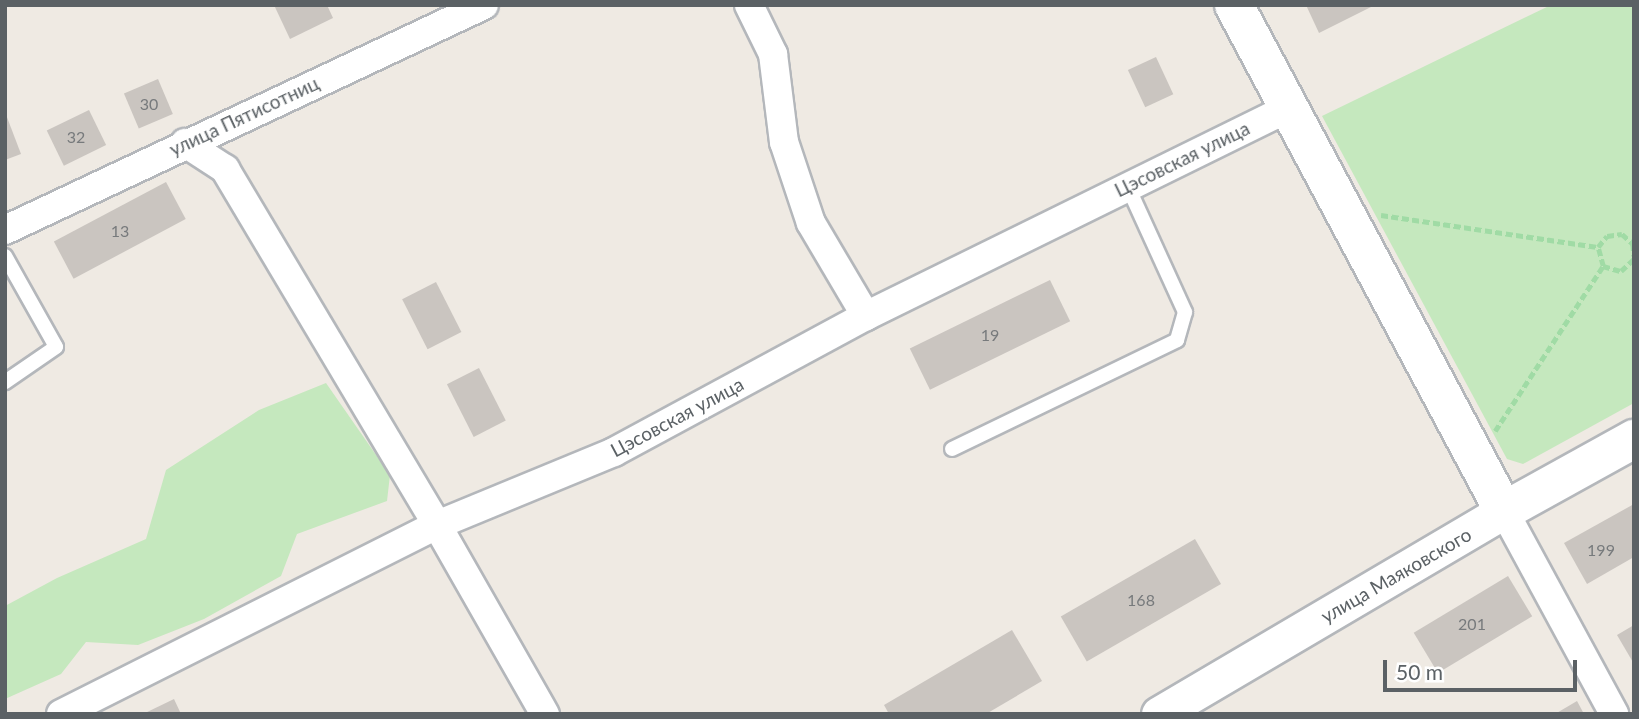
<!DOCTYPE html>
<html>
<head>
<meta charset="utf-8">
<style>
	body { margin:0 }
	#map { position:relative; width:1639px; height:719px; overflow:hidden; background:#efeae3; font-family:Lato,sans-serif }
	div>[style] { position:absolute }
	.green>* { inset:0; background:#c5e8be }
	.building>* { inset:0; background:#cac5c0; transform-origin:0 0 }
	.path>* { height:4.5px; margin-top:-2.25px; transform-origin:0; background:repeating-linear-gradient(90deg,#a0dba5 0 7px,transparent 0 10.5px) }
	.roads { filter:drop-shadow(2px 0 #b4b7bb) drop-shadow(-2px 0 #b4b7bb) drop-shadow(0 2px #b4b7bb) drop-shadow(0 -2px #b4b7bb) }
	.service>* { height:14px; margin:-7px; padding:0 7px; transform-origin:7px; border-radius:7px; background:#fff }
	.minor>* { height:28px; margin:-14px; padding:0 14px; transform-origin:14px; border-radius:14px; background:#fff }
	.tertiary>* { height:35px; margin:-17.5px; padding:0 17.5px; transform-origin:17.5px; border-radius:17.5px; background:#fff }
	.secondary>* { height:38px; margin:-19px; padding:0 19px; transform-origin:19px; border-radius:19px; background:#fff }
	span { translate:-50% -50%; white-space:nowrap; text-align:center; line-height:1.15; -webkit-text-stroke:6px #fff; paint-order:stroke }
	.number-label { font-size:16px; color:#777a7c }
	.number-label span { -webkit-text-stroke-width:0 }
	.street-label { font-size:19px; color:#5b6165 }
	.frame { position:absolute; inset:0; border:7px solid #5b6165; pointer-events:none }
	.scale { position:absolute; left:1383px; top:660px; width:194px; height:32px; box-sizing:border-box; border:4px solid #5b6165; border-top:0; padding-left:9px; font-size:21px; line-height:24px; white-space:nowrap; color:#5b6165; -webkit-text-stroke:5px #fff; paint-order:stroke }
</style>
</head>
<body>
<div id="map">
	<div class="green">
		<i style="clip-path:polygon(1551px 5px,1634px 5px,1634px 403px,1523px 464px,1507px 459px,1322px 116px)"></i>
		<i style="clip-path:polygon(326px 383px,390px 475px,387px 501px,297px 534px,281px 576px,204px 619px,138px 645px,86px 642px,61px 674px,5px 699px,5px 606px,57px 578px,146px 539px,166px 470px,259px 410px)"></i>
	</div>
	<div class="building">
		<i style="clip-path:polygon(274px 5px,327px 5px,333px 18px,290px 39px)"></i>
		<i style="clip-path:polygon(1306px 5px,1375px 5px,1319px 33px)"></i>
		<i style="left:1156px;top:57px;width:41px;height:31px;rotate:65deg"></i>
		<i style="left:158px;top:79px;width:38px;height:37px;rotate:67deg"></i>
		<i style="left:89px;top:110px;width:39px;height:47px;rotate:64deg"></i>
		<i style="clip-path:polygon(5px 112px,21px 154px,5px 160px)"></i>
		<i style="left:166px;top:182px;width:42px;height:127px;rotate:62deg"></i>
		<i style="left:1050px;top:280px;width:46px;height:156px;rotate:64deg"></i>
		<i style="left:436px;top:282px;width:56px;height:38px;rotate:63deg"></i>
		<i style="left:479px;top:368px;width:59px;height:36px;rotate:63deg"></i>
		<i style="clip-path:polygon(1634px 504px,1634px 557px,1587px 584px,1564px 543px)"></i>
		<i style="left:1195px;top:539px;width:52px;height:155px;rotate:60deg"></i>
		<i style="left:1508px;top:576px;width:47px;height:110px;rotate:59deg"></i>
		<i style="clip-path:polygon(1634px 625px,1634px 664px,1617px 635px)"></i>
		<i style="clip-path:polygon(1012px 630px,1042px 681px,986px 714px,889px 714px,884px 705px)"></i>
		<i style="clip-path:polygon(174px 699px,181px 714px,143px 714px)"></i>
		<i style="clip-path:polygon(1577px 701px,1584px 714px,1555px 714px)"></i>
	</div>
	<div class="path">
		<i style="left:1381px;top:215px;width:219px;rotate:8.4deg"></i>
		<i style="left:1603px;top:266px;width:19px;rotate:16deg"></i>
		<i style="left:1621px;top:271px;width:18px;rotate:-43deg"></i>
		<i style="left:1495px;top:431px;width:197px;rotate:-56.8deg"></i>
		<i style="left:1603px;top:266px;width:20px;rotate:-105deg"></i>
		<i style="left:1598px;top:247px;width:14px;rotate:-51deg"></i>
		<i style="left:1607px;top:236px;width:15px;rotate:-8deg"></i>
		<i style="left:1622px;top:234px;width:15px;rotate:42deg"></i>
		<i style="left:1633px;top:244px;width:12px;rotate:85deg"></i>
	</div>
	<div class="roads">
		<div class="service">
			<i style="left:5px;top:256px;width:104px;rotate:60.7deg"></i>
			<i style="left:56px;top:347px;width:62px;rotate:145.5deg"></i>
			<i style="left:952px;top:449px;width:250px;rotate:-25.8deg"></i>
			<i style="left:1177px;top:340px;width:29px;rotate:-74deg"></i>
			<i style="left:1185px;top:312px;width:140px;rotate:-114.5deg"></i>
		</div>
		<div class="minor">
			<i style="left:749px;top:5px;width:55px;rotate:63.9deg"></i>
			<i style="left:773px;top:54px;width:89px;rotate:82.9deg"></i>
			<i style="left:784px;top:142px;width:85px;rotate:71.6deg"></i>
			<i style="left:811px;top:223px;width:108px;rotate:59.4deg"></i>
			<i style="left:185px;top:143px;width:48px;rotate:33deg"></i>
			<i style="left:225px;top:169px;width:414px;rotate:59.2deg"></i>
			<i style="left:437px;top:525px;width:218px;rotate:60.3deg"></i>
			<i style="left:5px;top:230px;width:529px;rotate:-25.16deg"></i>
			<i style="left:1504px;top:511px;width:231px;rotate:61.5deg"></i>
			<i style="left:61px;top:714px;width:421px;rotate:-26.7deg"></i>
			<i style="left:437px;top:525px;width:191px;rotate:-22.4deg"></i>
			<i style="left:614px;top:452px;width:286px;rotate:-28.4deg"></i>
			<i style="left:866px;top:316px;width:470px;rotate:-26.2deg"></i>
		</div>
		<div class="tertiary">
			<i style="left:1159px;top:714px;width:400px;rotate:-30.5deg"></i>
		</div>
		<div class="secondary">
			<i style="left:1234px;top:5px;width:574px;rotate:61.92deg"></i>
			<i style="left:1504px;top:511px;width:149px;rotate:-29deg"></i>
		</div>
	</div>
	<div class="number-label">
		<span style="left:149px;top:104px">30</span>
		<span style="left:76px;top:137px">32</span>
		<span style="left:120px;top:231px">13</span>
		<span style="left:990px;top:335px">19</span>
		<span style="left:1601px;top:550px">199</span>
		<span style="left:1141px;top:600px">168</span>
		<span style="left:1472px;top:624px">201</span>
	</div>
	<div class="street-label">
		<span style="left:244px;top:116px;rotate:-25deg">улица Пятисотниц</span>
		<span style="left:1182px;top:159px;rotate:-26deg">Цэсовская улица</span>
		<span style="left:677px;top:417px;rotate:-28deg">Цэсовская улица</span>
		<span style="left:1396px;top:575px;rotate:-30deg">улица Маяковского</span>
	</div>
	<div class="frame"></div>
	<div class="scale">50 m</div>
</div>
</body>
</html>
